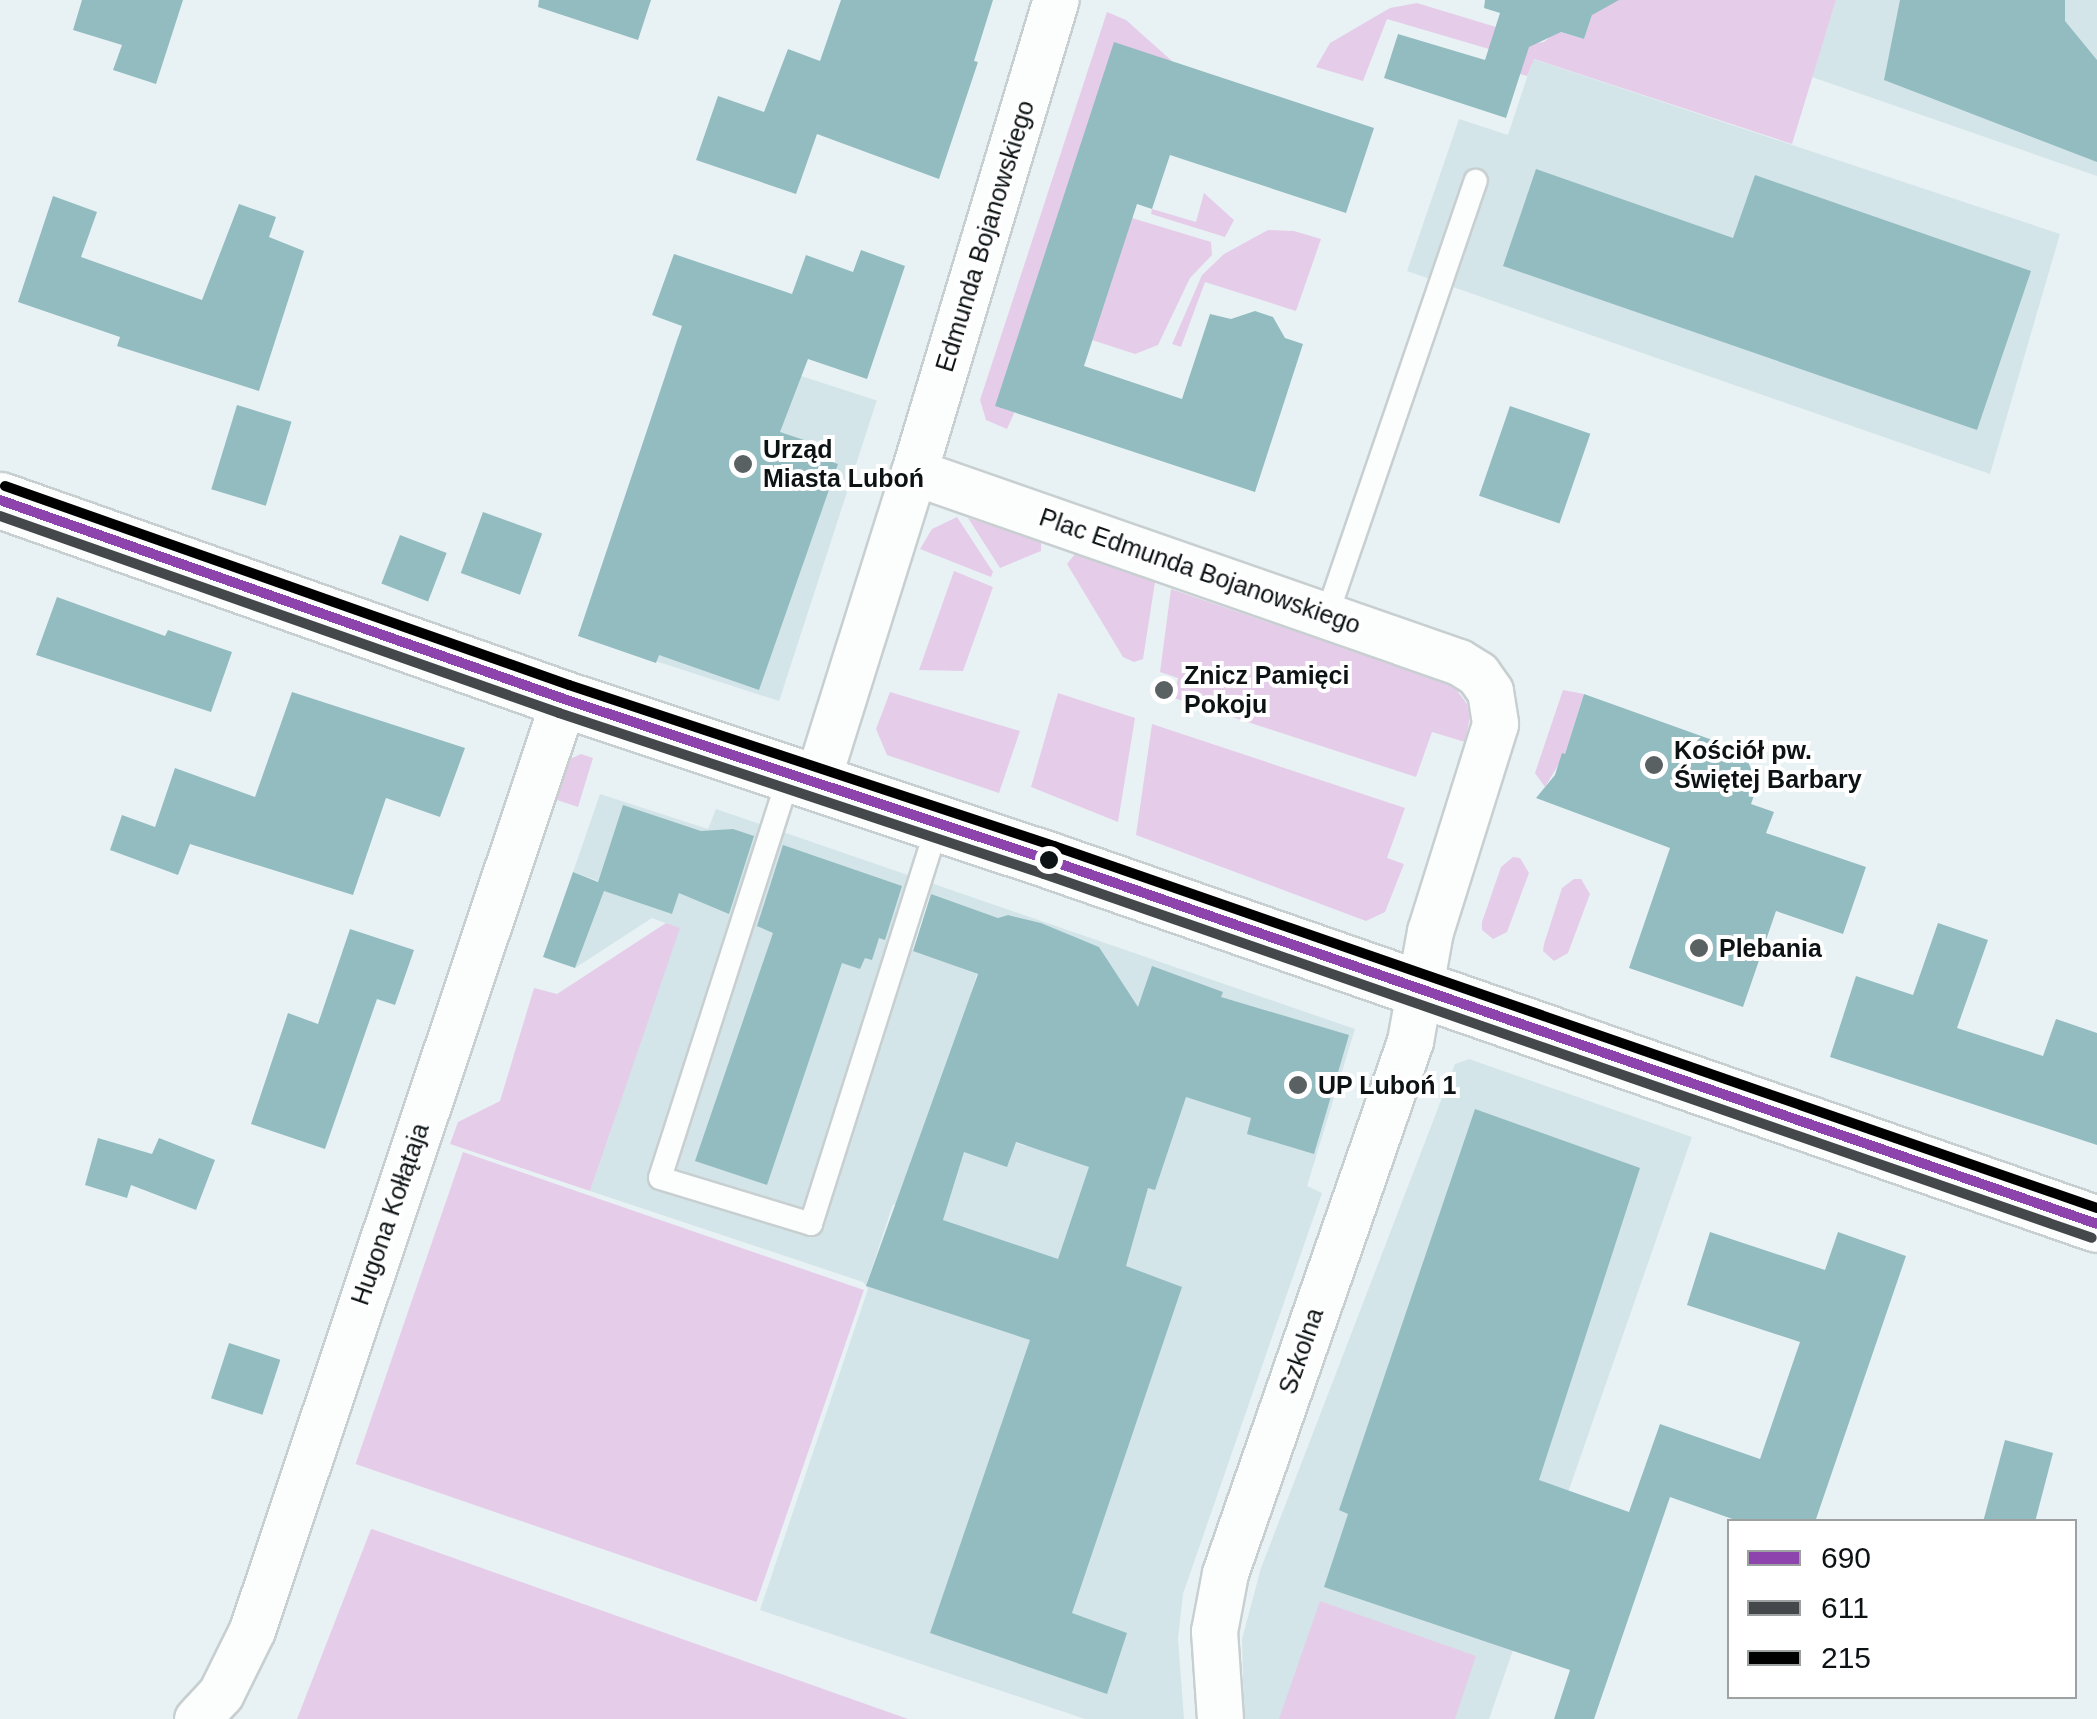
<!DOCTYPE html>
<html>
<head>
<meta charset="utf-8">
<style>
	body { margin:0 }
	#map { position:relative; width:2097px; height:1719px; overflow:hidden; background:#e8f2f4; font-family:Arial,sans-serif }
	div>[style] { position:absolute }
	.built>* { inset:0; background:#d3e5e9; transform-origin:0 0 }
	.green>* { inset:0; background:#e5cde9; transform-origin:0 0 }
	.building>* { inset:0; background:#93bcc1; transform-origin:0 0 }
	.roads { filter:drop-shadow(2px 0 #c8cfd0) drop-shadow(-2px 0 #c8cfd0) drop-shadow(0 2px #c8cfd0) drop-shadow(0 -2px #c8cfd0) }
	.lane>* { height:22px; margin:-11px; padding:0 11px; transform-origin:11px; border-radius:11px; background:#fcfdfd }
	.street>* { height:45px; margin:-22.5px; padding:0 22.5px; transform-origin:22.5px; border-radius:22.5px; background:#fcfdfd }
	.secondary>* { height:55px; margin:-27.5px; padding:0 27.5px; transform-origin:27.5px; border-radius:27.5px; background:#fcfdfd }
	.bus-1>* { height:10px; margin:-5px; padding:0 5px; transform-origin:5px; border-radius:5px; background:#8e44ad }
	.bus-2>* { height:10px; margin:-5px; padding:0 5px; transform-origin:5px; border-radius:5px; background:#45484a }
	.bus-3>* { height:10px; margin:-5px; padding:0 5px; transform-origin:5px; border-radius:5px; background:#000 }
	.dots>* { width:28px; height:28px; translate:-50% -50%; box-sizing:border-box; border:5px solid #fff; border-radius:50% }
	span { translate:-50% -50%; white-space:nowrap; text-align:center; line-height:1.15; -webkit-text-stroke:8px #fff; paint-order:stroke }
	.street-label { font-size:25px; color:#0d1314 }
	.poi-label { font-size:25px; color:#0d1314; font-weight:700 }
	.left { translate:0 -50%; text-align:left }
	.legend { position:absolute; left:1727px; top:1519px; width:350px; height:180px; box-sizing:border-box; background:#fff; border:2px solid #9ea1a1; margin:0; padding:12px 18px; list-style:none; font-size:30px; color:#0d1314 }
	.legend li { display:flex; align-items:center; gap:20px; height:50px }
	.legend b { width:50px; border:2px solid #9ea1a1 }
</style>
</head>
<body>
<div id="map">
	<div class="built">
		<i style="clip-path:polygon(1836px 0,2097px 0,2097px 176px,1812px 77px)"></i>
		<i style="clip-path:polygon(1533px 59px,2060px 234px,1990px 474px,1407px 271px,1459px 119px,1508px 135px)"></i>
		<i style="left:678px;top:336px;width:209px;height:316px;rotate:18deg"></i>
		<i style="clip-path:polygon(evenodd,600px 794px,708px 829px,716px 809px,1355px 1029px,1307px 1186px,1322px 1193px,1183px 1594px,1178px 1638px,1184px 1719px,1085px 1719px,760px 1610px,868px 1289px,863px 1282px,590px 1191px,679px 928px,652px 918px,575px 968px,604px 891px,672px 914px,681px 885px,623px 806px,598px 881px,573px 872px,600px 794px,930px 894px,998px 918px,1008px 915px,1041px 923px,1067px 934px,1072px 943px,1081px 940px,1099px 947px,1105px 957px,963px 1020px,977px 974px,910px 949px,930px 894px,600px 794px,984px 1067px,1046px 1090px,1025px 1146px,972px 1126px,943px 1220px,970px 1320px,866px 1286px,893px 1204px,898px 1205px,984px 1067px)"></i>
		<i style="clip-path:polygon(1469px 1059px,1692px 1137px,1489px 1719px,1244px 1719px,1242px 1639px,1261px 1568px,1455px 1064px)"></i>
	</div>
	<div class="green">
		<i style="clip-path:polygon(1597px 0,1836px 0,1792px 144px,1534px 59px,1527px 76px,1511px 71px,1529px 44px,1544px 42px,1557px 31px,1584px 39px)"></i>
		<i style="clip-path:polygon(1417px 3px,1496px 27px,1489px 49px,1387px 19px,1363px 81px,1316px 67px,1330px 43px,1390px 8px)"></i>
		<i style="clip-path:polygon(1107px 12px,1126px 20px,1172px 61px,1007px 429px,986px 420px,980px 400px)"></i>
		<i style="clip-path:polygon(1204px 193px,1234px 220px,1225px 237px,1151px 214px,1152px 209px,1196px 222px)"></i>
		<i style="clip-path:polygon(1132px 218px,1211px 242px,1212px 255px,1190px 278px,1158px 345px,1135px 354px,1092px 340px)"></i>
		<i style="clip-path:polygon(1268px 230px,1294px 231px,1321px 239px,1296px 311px,1205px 282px,1181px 347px,1172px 344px,1202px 275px,1224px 254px)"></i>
		<i style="clip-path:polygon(957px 517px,993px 572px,991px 577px,920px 549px,932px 529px)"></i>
		<i style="clip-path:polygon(968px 518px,1034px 538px,1041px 541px,1041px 551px,1000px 568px)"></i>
		<i style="clip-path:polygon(1075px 554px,1155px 582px,1143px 659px,1134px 662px,1123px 657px,1067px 564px)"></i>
		<i style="clip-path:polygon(954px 571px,993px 587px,963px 671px,919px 670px)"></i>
		<i style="clip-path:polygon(1171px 589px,1453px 685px,1467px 704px,1470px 717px,1465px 742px,1432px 732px,1416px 777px,1174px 698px,1178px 678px,1160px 672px)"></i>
		<i style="clip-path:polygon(1563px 690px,1584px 694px,1565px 754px,1545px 787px,1535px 773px)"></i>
		<i style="clip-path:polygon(890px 692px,1020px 731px,999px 793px,887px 755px,876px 729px)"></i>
		<i style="clip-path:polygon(1058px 693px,1135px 718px,1118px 822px,1031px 787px)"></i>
		<i style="clip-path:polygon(1152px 724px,1405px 808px,1387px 858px,1404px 864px,1385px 912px,1366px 921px,1136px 835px)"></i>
		<i style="clip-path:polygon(581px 754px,593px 758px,578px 807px,554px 799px,568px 760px)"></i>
		<i style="clip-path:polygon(1513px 857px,1520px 858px,1529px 873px,1507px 932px,1493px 939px,1482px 930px,1482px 922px,1501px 867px)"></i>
		<i style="clip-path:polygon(1574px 879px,1581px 879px,1590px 894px,1568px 953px,1554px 961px,1543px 951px,1544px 944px,1562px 888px)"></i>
		<i style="clip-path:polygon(666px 923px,680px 928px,590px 1191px,450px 1144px,458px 1122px,500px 1101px,534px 988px,557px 994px)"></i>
		<i style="left:463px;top:1152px;width:424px;height:330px;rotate:19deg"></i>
		<i style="clip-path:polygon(371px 1529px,372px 1529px,908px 1719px,297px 1719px)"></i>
		<i style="clip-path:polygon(1320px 1601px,1476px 1656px,1455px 1719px,1279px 1719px)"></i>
	</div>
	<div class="building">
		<i style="clip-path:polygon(82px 0,183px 0,156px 84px,113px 70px,122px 45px,73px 30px)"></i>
		<i style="clip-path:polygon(539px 0,651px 0,638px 40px,538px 7px)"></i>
		<i style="clip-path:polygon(841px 0,993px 0,974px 61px,978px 62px,939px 179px,817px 134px,796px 194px,696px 160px,718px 96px,764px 112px,788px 49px,820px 61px)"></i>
		<i style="clip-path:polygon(1485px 0,1619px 0,1592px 15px,1584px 39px,1561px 32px,1529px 47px,1506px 118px,1384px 78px,1398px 34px,1485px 60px,1500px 13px,1484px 8px)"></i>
		<i style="clip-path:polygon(1900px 0,2065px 0,2065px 21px,2097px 60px,2097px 162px,1884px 80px)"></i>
		<i style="clip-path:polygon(1114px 42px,1374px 128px,1346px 213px,1170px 155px,1152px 209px,1137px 204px,1084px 366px,1182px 399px,1210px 314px,1231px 319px,1255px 311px,1273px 317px,1285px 338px,1303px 344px,1255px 492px,995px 406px)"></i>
		<i style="clip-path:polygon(1536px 169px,1733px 238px,1755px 175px,2031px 271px,1977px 430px,1503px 266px)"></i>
		<i style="clip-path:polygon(53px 196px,97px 212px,81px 257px,202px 300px,239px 204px,276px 217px,269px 237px,304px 251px,259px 391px,117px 346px,120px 337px,18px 302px)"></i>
		<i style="clip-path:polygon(861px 250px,905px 266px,867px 379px,808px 359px,780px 432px,816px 444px,812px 455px,838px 464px,759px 690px,659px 655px,656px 663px,578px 636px,682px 326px,652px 315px,674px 254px,792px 294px,806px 255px,853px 272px)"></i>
		<i style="left:237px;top:405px;width:57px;height:88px;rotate:17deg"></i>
		<i style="left:1510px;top:406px;width:85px;height:95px;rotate:19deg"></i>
		<i style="left:483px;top:512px;width:63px;height:65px;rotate:20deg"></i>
		<i style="left:400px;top:535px;width:50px;height:52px;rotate:21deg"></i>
		<i style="clip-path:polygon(57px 597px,165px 636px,168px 630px,232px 652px,211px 712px,36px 655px)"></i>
		<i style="clip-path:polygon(292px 692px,465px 748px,440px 817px,386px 798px,353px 895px,190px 844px,178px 875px,110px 850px,122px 815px,155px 827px,175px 768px,255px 797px)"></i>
		<i style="clip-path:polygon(1584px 694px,1743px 751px,1758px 784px,1751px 804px,1774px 812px,1766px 833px,1866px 867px,1843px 934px,1776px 911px,1743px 1007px,1629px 968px,1670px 848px,1536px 798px,1555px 775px,1562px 753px,1565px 754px)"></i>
		<i style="clip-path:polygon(623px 805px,701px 831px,733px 829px,754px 836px,729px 914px,679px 893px,672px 914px,604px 891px,575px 968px,543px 957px,573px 872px,598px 882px)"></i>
		<i style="clip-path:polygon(783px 845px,902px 886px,885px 940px,879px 938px,872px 960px,865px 958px,860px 969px,842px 963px,767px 1185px,695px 1161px,773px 933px,757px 926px)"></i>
		<i style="clip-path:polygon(evenodd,931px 894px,998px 918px,1008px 915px,1041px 923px,1099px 947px,1138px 1007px,1152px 966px,1223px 992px,1221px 997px,1349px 1035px,1314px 1154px,1247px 1134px,1251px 1118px,1186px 1097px,1155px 1190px,1148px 1188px,1126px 1266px,1182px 1287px,1072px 1613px,1127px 1633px,1107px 1694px,930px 1633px,1030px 1340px,866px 1286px,978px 974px,913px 951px,931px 894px,1016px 1142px,1089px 1167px,1058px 1259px,943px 1220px,964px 1152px,1007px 1167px,1016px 1142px)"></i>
		<i style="clip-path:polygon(1938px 923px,1988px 940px,1957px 1028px,2043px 1056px,2056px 1019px,2097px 1033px,2097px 1145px,1830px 1057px,1856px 976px,1913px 995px)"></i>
		<i style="clip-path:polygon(350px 929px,414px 950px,395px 1005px,377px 999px,325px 1149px,251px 1124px,288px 1013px,318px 1024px)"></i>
		<i style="clip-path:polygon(1475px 1109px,1640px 1168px,1539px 1480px,1629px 1512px,1660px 1424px,1760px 1459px,1800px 1342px,1687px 1305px,1710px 1232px,1825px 1270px,1838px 1232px,1906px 1256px,1815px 1522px,1741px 1522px,1670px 1497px,1594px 1719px,1554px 1719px,1570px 1670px,1324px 1587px,1348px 1514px,1339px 1510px)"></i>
		<i style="clip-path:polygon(98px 1138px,152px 1154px,159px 1138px,215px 1160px,196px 1210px,131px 1185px,127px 1198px,85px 1185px)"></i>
		<i style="left:229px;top:1343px;width:54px;height:58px;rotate:18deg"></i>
		<i style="clip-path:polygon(2005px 1440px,2053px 1453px,2035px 1522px,1983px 1522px)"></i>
	</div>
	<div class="roads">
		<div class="lane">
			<i style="left:1327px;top:615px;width:459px;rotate:-71.1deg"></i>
			<i style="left:790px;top:773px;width:425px;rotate:107.8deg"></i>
			<i style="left:660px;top:1178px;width:158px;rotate:16.9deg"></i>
			<i style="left:811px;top:1224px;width:421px;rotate:-72.4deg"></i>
		</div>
		<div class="street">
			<i style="left:914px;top:472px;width:493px;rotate:-73.3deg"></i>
			<i style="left:817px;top:781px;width:324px;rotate:-72.6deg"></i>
			<i style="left:914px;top:472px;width:577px;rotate:19.22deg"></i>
			<i style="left:1459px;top:662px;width:22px;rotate:32deg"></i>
			<i style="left:1478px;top:674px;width:21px;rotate:55deg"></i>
			<i style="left:1490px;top:691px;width:33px;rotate:81deg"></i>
			<i style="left:1495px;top:724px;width:217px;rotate:107.4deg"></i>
			<i style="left:1430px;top:931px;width:112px;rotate:100.3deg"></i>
			<i style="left:1410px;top:1041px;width:563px;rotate:109.17deg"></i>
			<i style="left:1225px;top:1573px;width:59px;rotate:100.7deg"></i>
			<i style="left:1214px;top:1631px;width:88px;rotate:86.1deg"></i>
			<i style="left:197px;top:1719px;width:35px;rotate:-47deg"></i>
			<i style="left:221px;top:1693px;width:70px;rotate:-63.8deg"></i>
			<i style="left:252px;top:1630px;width:982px;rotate:-71.47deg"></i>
		</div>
		<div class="secondary">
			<i style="left:0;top:500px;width:598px;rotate:19.43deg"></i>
			<i style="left:564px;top:699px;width:511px;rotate:18.36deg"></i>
			<i style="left:1049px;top:860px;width:1109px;rotate:19.15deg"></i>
		</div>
	</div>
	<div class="bus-1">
		<i style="left:0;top:500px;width:598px;rotate:19.43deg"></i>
		<i style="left:564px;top:699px;width:511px;rotate:18.36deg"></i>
		<i style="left:1049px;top:860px;width:1109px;rotate:19.15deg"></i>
	</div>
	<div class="bus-2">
		<i style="left:0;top:516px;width:593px;rotate:19.41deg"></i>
		<i style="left:559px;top:713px;width:511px;rotate:18.36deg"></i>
		<i style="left:1044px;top:874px;width:1109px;rotate:19.15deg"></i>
	</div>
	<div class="bus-3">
		<i style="left:5px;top:486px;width:598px;rotate:19.43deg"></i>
		<i style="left:569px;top:685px;width:511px;rotate:18.36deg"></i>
		<i style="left:1054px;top:846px;width:1104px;rotate:19.14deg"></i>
	</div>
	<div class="dots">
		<i style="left:743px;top:464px;background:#5a6162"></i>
		<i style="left:1164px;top:690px;background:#5a6162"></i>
		<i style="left:1654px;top:765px;background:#5a6162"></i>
		<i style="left:1049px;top:860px;background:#0d1314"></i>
		<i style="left:1699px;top:948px;background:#5a6162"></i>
		<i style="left:1298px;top:1085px;background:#5a6162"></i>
	</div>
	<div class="street-label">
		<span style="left:985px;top:236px;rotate:-73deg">Edmunda Bojanowskiego</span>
		<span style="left:1200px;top:571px;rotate:19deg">Plac Edmunda Bojanowskiego</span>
		<span style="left:390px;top:1214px;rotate:-71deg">Hugona Kołłątaja</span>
		<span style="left:1301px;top:1351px;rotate:-71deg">Szkolna</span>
	</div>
	<div class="poi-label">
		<span class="left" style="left:763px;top:464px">Urząd<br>Miasta Luboń</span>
		<span class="left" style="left:1184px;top:690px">Znicz Pamięci<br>Pokoju</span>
		<span class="left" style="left:1674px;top:765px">Kościół pw.<br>Świętej Barbary</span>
		<span class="left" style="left:1719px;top:948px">Plebania</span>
		<span class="left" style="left:1318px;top:1085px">UP Luboń 1</span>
	</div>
	<ul class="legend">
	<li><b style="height:12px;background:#8e44ad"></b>690</li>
	<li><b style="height:12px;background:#45484a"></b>611</li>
	<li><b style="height:12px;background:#000"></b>215</li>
	</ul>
</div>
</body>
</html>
